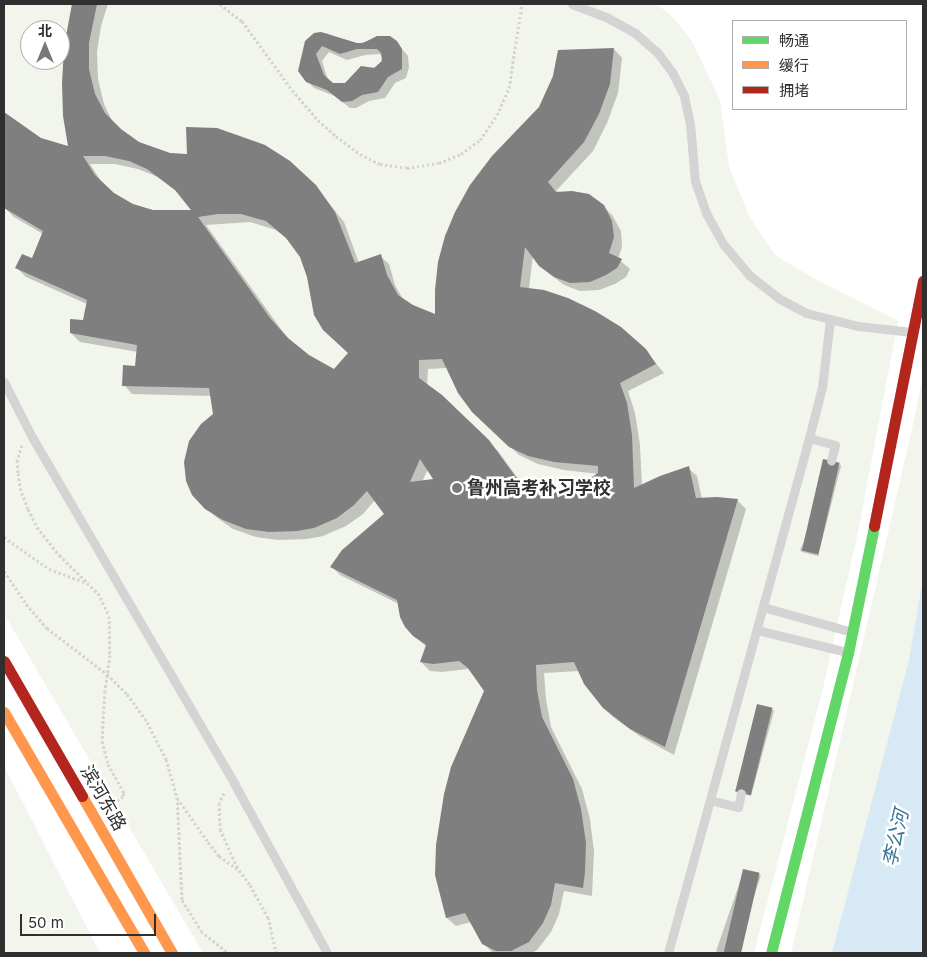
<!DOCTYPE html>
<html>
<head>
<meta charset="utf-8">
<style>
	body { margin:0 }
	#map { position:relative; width:927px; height:957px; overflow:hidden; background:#fff; font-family:Inter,"Noto Sans SC",sans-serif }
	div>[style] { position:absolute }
	.green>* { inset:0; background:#f1f5eb }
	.water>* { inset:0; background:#d7e9f4 }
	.shadow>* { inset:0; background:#0003; transform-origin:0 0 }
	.building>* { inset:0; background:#7f7f7f; transform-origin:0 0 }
	.path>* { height:3px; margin-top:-1.5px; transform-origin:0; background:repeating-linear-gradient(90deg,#d4d4d4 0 2.5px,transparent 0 5px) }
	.lane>* { height:9px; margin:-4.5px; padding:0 4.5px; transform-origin:4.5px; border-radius:4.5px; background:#d4d4d4 }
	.fast>* { height:11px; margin:-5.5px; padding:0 5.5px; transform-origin:5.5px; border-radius:5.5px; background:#63d668 }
	.slow>* { height:11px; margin:-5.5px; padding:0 5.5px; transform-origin:5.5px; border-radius:5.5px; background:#ff974d }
	.jam>* { height:11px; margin:-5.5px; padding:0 5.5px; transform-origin:5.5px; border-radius:5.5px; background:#b3261e }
	.dots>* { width:14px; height:14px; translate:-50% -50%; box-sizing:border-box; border:2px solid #fff; border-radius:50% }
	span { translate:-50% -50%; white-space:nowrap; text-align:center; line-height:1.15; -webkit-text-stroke:5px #fff; paint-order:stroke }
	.poi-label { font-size:18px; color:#2f2f2f; font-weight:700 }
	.left { translate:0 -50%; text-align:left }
	.street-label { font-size:18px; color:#2f2f2f }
	.water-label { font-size:19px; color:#357498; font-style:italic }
	.frame { position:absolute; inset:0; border:5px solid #2f2f2f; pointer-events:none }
	.legend { position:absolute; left:732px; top:20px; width:175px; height:90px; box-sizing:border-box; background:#fff; border:1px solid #acacac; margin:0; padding:6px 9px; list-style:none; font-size:15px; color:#2f2f2f }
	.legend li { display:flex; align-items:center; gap:10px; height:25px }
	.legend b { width:25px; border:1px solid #acacac }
	.north { position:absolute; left:20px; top:20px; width:50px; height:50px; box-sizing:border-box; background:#fff; border:1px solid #acacac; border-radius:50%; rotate:0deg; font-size:14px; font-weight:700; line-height:20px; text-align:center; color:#2f2f2f }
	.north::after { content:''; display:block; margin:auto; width:18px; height:22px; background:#787878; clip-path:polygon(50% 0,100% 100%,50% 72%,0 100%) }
	.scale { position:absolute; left:20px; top:914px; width:136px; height:22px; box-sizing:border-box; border:2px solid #2f2f2f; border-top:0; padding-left:6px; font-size:15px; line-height:18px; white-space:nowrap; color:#2f2f2f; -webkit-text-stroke:4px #fff; paint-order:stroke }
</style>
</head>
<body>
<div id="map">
	<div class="green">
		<i style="clip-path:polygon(evenodd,4px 4px,656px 4px,671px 15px,692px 41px,720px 100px,729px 167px,750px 218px,775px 255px,820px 282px,898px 321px,858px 532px,823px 688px,754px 953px,203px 953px,4px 614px,4px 4px,30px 30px,60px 30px,60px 60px,30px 60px,30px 30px)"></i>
		<i style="clip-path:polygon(923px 376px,923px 953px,791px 953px,914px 420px)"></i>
		<i style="clip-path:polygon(4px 766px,100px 953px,4px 953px)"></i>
	</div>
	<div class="water">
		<i style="clip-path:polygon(923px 578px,923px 953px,832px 953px,909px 660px)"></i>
	</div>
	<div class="shadow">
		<i style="clip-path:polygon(evenodd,74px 4px,108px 4px,101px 26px,97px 52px,98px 79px,104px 104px,113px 123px,121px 130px,138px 143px,170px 154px,315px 186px,344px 222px,359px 263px,380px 256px,389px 264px,395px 285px,404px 301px,436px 316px,614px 49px,622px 58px,618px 93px,607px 123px,593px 151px,556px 191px,603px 206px,612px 215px,621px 231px,622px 247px,618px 259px,630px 269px,626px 277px,615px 284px,599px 290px,580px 291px,564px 285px,550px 274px,533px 255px,529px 289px,645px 350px,664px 373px,628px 391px,635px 413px,640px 445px,642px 486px,688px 468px,697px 476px,702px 499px,737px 500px,746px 509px,674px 755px,641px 737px,613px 717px,603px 707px,579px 671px,544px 673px,546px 699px,551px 727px,582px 789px,590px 819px,594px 852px,592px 896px,564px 891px,559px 914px,551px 932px,537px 950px,532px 953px,493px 953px,483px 943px,471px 922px,456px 926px,447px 918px,437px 875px,485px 690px,468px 669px,442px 672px,430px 671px,421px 662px,427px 647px,414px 635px,399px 604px,340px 575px,332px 567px,385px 514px,375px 500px,363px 514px,346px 526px,323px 536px,307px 539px,278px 540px,256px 537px,233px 529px,216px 517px,193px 495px,214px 414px,212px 396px,132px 394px,124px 385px,136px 367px,138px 352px,80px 342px,71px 333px,84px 321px,87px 304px,26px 277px,17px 268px,32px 260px,43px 234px,14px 217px,4px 207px,4px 113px,40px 139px,70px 148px,70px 18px,74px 4px,90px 164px,115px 164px,138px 169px,158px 177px,181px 195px,194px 211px,153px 211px,132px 205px,113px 194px,103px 184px,90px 164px,74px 4px,250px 222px,276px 230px,290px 241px,301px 257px,308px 276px,349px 353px,334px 370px,308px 356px,291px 343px,206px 225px,250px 222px,74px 4px,447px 368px,483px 421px,519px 455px,538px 464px,564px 470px,599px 474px,575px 490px,528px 492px,498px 451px,441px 396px,427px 386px,428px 369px,447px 368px,74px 4px,428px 469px,435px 480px,422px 482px,428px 469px)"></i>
		<i style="clip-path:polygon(evenodd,318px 33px,326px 33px,349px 43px,357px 44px,386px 36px,396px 42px,408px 56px,409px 67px,406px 78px,395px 83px,385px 98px,369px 101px,356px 108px,350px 108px,335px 96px,314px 88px,307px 81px,318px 33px,329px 52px,347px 60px,365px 55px,380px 54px,383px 57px,378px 67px,362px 68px,353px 79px,342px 85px,331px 84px,328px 80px,322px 61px,329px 52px)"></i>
		<i style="clip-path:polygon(840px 464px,841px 466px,818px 556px,802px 552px,800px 550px)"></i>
		<i style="clip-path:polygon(772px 709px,774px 711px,751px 796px,737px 792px,735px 791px)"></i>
		<i style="left:744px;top:870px;width:18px;height:86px;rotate:19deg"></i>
	</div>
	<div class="building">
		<i style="clip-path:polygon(evenodd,72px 4px,97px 4px,89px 43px,89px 69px,95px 94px,105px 113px,121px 129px,139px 142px,170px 153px,187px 154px,186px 127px,217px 128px,265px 145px,290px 161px,316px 185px,335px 212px,355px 263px,381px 254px,387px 275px,398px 295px,413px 305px,435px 314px,435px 290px,438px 262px,445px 236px,455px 212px,470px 185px,492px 156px,539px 107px,553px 76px,558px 50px,614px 48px,610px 84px,599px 114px,584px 142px,548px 182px,556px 192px,572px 191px,589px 194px,604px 205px,612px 221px,614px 237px,609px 253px,622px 259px,617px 268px,606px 275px,590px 282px,570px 283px,554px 277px,539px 266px,525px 247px,520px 287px,544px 290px,568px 298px,595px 311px,621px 327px,646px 349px,656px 364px,620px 383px,627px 403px,632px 435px,634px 488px,660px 476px,689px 466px,696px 498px,717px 497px,738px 499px,665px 747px,630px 729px,603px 708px,584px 684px,574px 662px,536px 665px,537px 690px,542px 717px,573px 779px,581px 809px,586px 843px,585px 872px,583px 888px,555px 883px,551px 905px,543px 923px,529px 942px,511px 951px,496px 951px,482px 944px,465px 913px,446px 918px,435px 875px,436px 845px,444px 794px,451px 767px,484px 691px,468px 668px,459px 661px,433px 664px,420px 662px,426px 645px,413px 636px,405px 627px,400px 617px,397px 600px,330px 567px,342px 550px,384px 514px,367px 491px,354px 505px,337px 518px,314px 528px,297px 531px,269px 532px,246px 529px,223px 520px,205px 509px,192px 495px,186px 481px,184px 462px,189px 441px,201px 424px,213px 414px,209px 388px,122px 386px,123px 365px,135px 366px,137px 345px,70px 333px,70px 319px,83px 320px,87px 300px,15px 268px,22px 254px,32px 258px,43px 231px,4px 208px,4px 112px,41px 138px,68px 146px,63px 116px,62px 83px,64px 47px,72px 4px,83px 156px,105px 156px,129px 161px,147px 169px,175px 190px,191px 210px,153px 210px,133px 204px,114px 193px,95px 175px,83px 156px,72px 4px,218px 214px,241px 214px,266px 221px,286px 238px,300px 257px,307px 277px,314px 315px,323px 330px,348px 353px,334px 369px,309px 355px,288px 338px,270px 318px,198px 217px,218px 214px,72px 4px,442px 359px,458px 393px,472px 412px,509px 447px,528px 456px,554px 462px,598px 466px,598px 473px,574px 489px,526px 491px,489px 440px,442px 395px,419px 378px,419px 360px,442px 359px,72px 4px,420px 459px,433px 479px,410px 482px,420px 459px)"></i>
		<i style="clip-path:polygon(evenodd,321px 32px,357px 43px,363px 43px,377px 36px,390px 36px,397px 41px,402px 49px,402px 69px,388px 77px,378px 92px,362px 95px,352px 101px,342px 102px,327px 90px,306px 82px,298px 71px,305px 41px,314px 33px,321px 32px,322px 46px,340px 54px,357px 49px,377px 49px,381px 53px,382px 61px,374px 68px,361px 66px,345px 83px,333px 83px,324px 75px,316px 54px,322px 46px)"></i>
		<i style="left:823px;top:459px;width:17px;height:94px;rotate:13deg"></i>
		<i style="left:757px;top:704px;width:16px;height:90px;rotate:14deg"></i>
		<i style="left:743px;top:869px;width:17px;height:87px;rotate:13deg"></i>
	</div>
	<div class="path">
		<i style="left:220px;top:4px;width:28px;rotate:38deg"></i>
		<i style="left:242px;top:21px;width:85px;rotate:54.1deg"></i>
		<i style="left:292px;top:90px;width:40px;rotate:49deg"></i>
		<i style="left:318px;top:120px;width:24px;rotate:42deg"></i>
		<i style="left:336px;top:136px;width:30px;rotate:37deg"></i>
		<i style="left:360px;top:154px;width:22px;rotate:27deg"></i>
		<i style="left:380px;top:164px;width:27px;rotate:8deg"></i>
		<i style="left:407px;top:168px;width:32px;rotate:-9deg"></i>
		<i style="left:439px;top:163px;width:24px;rotate:-22deg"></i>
		<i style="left:461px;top:154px;width:24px;rotate:-36deg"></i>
		<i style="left:480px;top:140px;width:30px;rotate:-56deg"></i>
		<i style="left:497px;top:115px;width:30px;rotate:-66deg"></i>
		<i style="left:509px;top:88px;width:85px;rotate:-81.2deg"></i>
		<i style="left:22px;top:445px;width:16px;rotate:108deg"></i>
		<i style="left:17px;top:460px;width:13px;rotate:86deg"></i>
		<i style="left:18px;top:473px;width:15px;rotate:82deg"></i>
		<i style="left:20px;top:488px;width:22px;rotate:69deg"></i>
		<i style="left:28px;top:509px;width:20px;rotate:63deg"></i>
		<i style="left:37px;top:527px;width:36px;rotate:52deg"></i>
		<i style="left:59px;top:555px;width:39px;rotate:44deg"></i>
		<i style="left:4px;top:537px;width:55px;rotate:35.4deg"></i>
		<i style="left:49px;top:569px;width:40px;rotate:20.2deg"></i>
		<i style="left:87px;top:583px;width:15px;rotate:42deg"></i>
		<i style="left:98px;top:593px;width:25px;rotate:64deg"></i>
		<i style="left:109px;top:616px;width:39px;rotate:89deg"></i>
		<i style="left:110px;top:655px;width:36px;rotate:98deg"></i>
		<i style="left:105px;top:691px;width:50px;rotate:93.4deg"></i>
		<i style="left:102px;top:741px;width:24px;rotate:75deg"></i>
		<i style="left:108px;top:764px;width:33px;rotate:61deg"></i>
		<i style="left:124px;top:793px;width:3px;rotate:108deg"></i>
		<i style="left:123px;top:796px;width:15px;rotate:143deg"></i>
		<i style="left:4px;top:571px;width:40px;rotate:56deg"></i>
		<i style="left:26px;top:604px;width:32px;rotate:49deg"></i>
		<i style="left:47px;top:628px;width:76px;rotate:37.5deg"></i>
		<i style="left:107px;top:674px;width:28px;rotate:45deg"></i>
		<i style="left:127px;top:694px;width:34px;rotate:54deg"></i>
		<i style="left:147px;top:722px;width:42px;rotate:62.8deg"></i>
		<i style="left:166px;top:759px;width:40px;rotate:74deg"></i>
		<i style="left:177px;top:797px;width:103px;rotate:87.2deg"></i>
		<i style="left:182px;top:900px;width:36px;rotate:58deg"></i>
		<i style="left:201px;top:931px;width:35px;rotate:39deg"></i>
		<i style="left:224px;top:793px;width:11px;rotate:117deg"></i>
		<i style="left:219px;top:803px;width:26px;rotate:88deg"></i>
		<i style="left:220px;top:829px;width:44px;rotate:65.8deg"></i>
		<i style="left:177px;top:798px;width:54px;rotate:54.8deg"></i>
		<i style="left:208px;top:842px;width:18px;rotate:52deg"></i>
		<i style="left:219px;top:856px;width:24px;rotate:35deg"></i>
		<i style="left:239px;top:870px;width:19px;rotate:54deg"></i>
		<i style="left:250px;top:885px;width:37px;rotate:61deg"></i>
		<i style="left:268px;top:917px;width:37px;rotate:77deg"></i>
	</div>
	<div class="lane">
		<i style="left:572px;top:4px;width:39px;rotate:21deg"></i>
		<i style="left:608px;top:18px;width:31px;rotate:29deg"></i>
		<i style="left:635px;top:33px;width:29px;rotate:41deg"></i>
		<i style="left:657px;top:52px;width:25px;rotate:53deg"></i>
		<i style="left:672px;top:72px;width:27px;rotate:63deg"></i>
		<i style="left:684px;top:96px;width:29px;rotate:78deg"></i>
		<i style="left:690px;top:124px;width:57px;rotate:85deg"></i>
		<i style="left:695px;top:181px;width:34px;rotate:71deg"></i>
		<i style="left:706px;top:213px;width:37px;rotate:61deg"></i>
		<i style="left:724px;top:245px;width:39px;rotate:50deg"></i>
		<i style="left:749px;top:275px;width:37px;rotate:38deg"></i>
		<i style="left:778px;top:298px;width:32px;rotate:28deg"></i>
		<i style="left:806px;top:313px;width:54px;rotate:14deg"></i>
		<i style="left:858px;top:326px;width:54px;rotate:6.3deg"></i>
		<i style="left:4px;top:382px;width:62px;rotate:63deg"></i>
		<i style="left:32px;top:437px;width:401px;rotate:59.7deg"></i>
		<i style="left:234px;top:783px;width:194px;rotate:61.3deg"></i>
		<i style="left:809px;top:438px;width:27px;rotate:15deg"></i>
		<i style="left:835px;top:445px;width:16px;rotate:104deg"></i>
		<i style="left:763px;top:607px;width:92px;rotate:15.7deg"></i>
		<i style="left:757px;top:630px;width:93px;rotate:13.7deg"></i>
		<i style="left:710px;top:800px;width:29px;rotate:14deg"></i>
		<i style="left:738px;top:807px;width:14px;rotate:-78deg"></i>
		<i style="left:668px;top:953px;width:534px;rotate:-74.69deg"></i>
		<i style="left:809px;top:438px;width:53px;rotate:-75.7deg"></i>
		<i style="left:822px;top:387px;width:67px;rotate:-83.2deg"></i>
	</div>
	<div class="fast">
		<i style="left:771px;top:953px;width:310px;rotate:-75.6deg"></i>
		<i style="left:848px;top:653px;width:130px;rotate:-78.4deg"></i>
	</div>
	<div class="slow">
		<i style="left:4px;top:712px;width:279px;rotate:59.8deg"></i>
		<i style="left:82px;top:796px;width:181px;rotate:60.2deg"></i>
	</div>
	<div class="jam">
		<i style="left:874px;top:526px;width:250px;rotate:-78.7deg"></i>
		<i style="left:4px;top:661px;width:156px;rotate:60deg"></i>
	</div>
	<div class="dots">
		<i style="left:457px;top:488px;background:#787878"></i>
	</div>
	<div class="poi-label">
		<span class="left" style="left:467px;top:488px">鲁州高考补习学校</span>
	</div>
	<div class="street-label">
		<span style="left:103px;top:798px;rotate:60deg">滨河东路</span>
	</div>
	<div class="water-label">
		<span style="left:896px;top:838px;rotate:-77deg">李公河</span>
	</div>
	<div class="frame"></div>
	<ul class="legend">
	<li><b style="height:6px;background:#63d668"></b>畅通</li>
	<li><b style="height:6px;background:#ff974d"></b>缓行</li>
	<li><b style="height:6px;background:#b3261e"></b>拥堵</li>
	</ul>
	<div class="north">北</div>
	<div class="scale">50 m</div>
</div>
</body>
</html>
